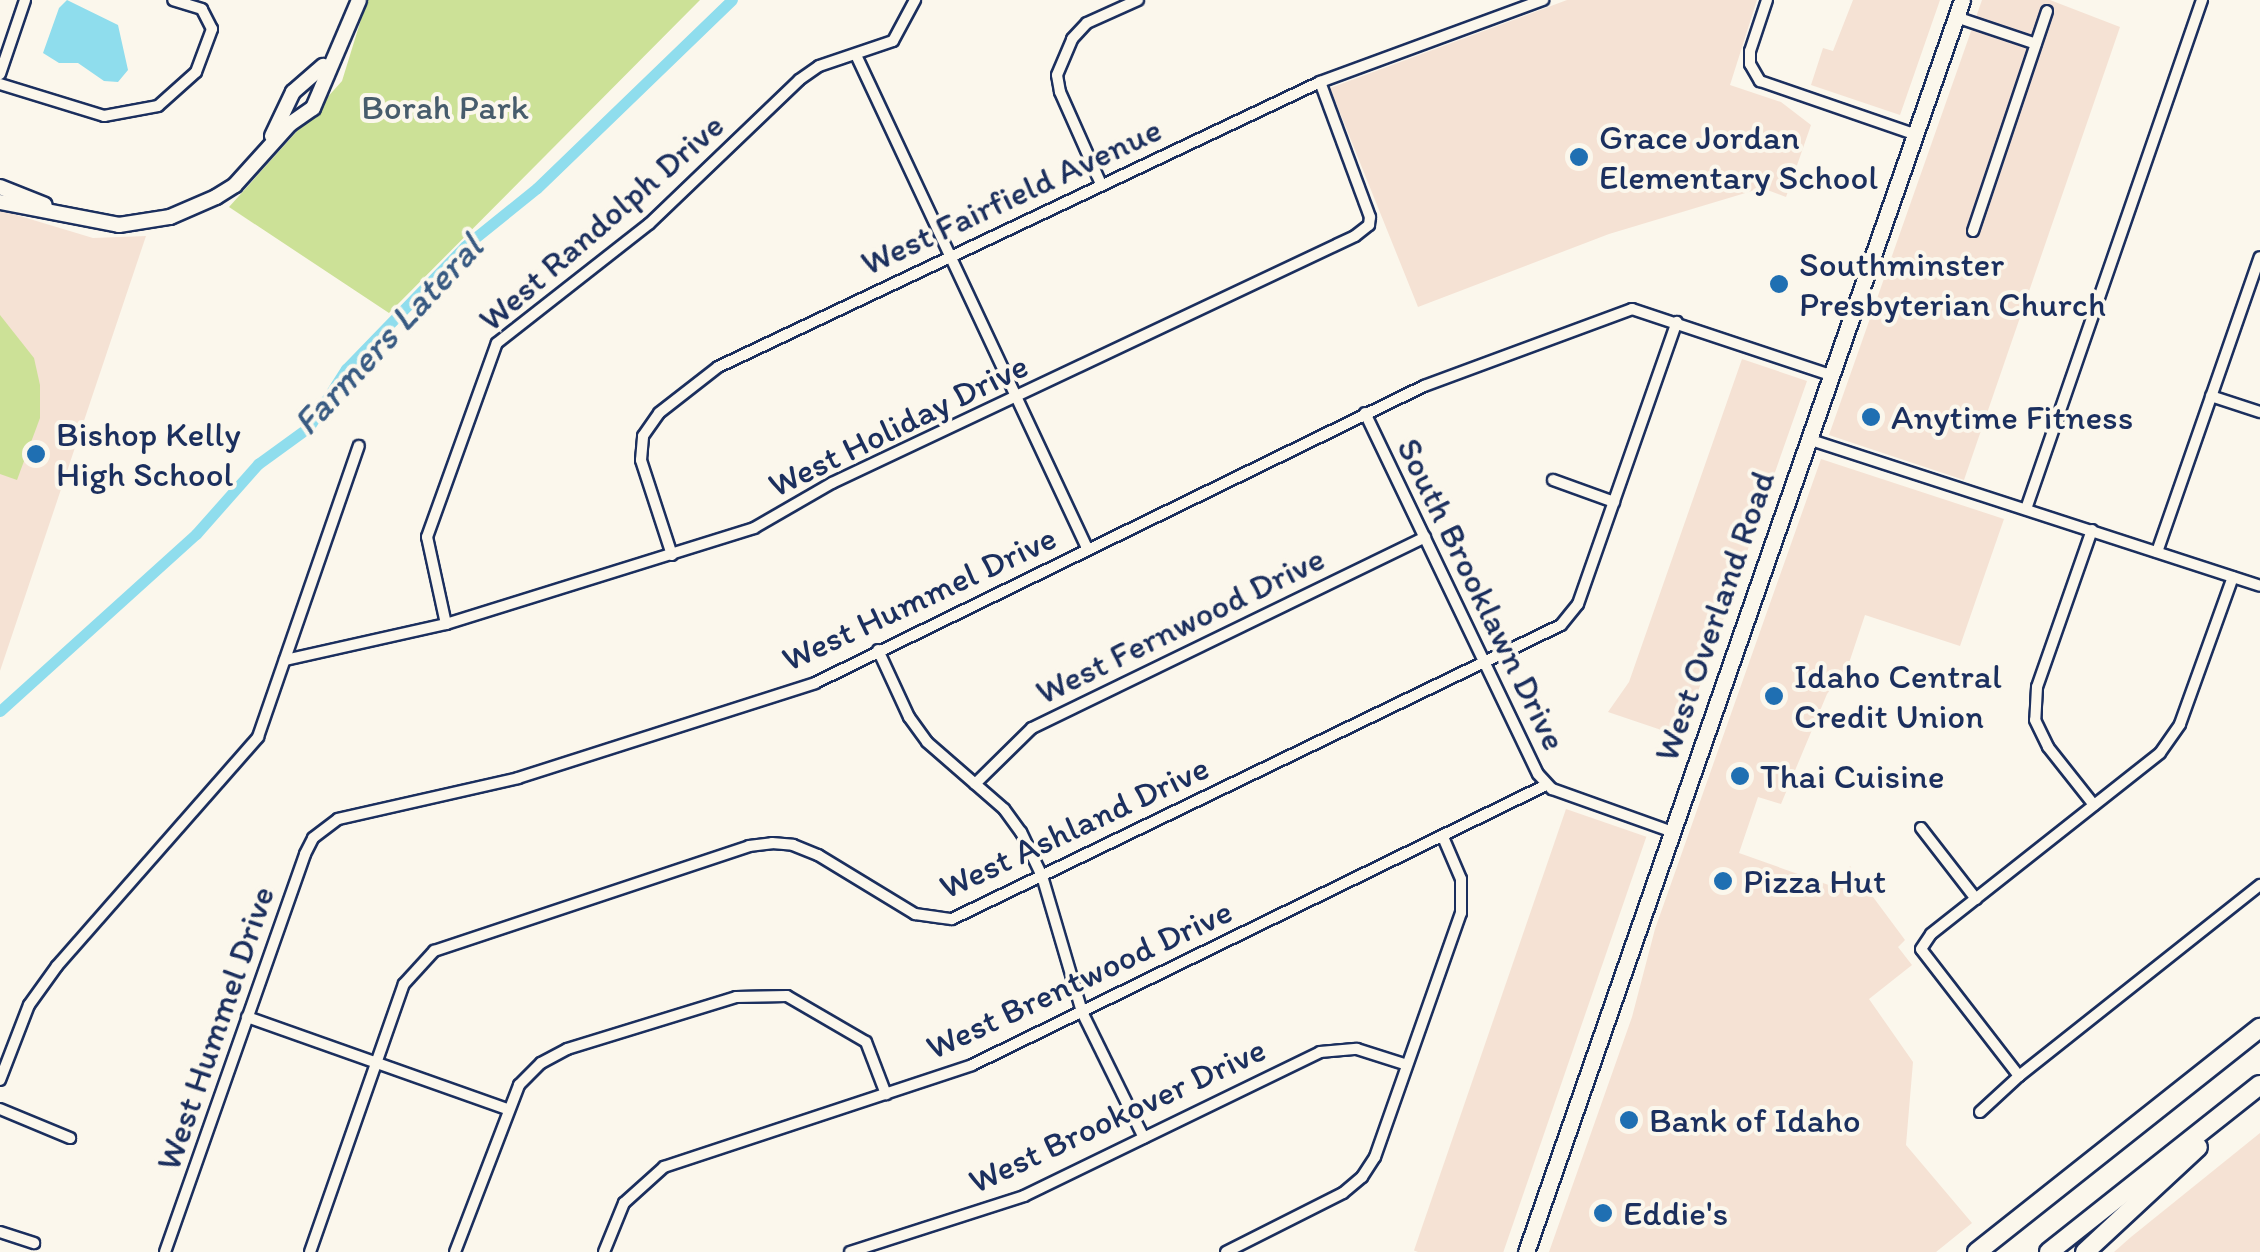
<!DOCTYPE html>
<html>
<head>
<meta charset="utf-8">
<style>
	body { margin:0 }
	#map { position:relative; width:2260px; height:1252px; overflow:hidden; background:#fbf7ec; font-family:Itim,sans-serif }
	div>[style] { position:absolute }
	.built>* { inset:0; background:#f5e2d4; transform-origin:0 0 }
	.green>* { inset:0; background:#cce197 }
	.water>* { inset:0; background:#8fdded }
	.canal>* { height:11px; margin:-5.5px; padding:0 5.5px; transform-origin:5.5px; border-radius:5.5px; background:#8fdded }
	.roads { filter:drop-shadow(2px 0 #1b2f5e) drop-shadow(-2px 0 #1b2f5e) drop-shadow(0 2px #1b2f5e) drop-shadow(0 -2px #1b2f5e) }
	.street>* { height:10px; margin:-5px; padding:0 5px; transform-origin:5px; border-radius:5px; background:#fbf7ec }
	.secondary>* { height:14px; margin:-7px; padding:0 7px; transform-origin:7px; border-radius:7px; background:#fbf7ec }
	.primary>* { height:15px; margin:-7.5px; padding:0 7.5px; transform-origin:7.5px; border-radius:7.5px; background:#fbf7ec }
	.highway>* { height:18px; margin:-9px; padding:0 9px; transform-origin:9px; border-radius:9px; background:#fbf7ec }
	.dots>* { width:28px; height:28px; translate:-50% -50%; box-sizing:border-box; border:5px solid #fbf7ec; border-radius:50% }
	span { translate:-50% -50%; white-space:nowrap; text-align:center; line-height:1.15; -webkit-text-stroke:8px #fbf7ec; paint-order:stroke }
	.park-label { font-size:35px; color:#475c6c }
	.poi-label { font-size:35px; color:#1b2f5e }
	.left { translate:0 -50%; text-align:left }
	.street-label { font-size:35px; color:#1b2f5e }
	.water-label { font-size:38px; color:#385a82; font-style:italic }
</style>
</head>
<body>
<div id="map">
	<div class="built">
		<i style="clip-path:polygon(1567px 0,1757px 0,1730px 85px,1781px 102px,1811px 125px,1786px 197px,1762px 188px,1609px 234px,1418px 307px,1330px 88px)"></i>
		<i style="clip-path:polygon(1853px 0,1940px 0,1900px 115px,1811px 85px,1823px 48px,1833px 51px)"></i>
		<i style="clip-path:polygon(1982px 0,2050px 0,2120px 27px,1964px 480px,1829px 435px)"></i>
		<i style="clip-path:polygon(0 210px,93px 238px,146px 236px,0 671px)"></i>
		<i style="clip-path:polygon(1742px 359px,1807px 381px,1682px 737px,1608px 712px,1629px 682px)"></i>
		<i style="clip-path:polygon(1821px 459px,2004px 519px,1960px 646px,1865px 615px,1848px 666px,1827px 694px,1781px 804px,1758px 797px,1739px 853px,1840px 889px,1850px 866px,1905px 940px,1898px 947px,1912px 965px,1869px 999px,1913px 1062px,1906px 1145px,1972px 1223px,1936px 1252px,1549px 1252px,1632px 1017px,1655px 929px)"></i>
		<i style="left:1566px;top:809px;width:85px;height:467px;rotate:19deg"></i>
		<i style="clip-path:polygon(2260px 1133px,2260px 1252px,2114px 1252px,2131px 1237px)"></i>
	</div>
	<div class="green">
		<i style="clip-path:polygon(367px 0,700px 0,389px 313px,229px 207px,342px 81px)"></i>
		<i style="clip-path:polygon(0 315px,34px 358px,40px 385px,40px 418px,17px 480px,0 474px)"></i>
	</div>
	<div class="water">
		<i style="clip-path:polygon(67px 0,118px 25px,128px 70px,118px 82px,104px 81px,78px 63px,59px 63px,43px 53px,59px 8px)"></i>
	</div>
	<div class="canal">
		<i style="left:0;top:711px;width:264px;rotate:-42.1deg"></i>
		<i style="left:196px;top:534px;width:94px;rotate:-48.5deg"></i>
		<i style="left:258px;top:464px;width:63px;rotate:-36deg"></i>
		<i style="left:309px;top:427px;width:69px;rotate:-57.5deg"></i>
		<i style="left:346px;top:369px;width:171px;rotate:-45.9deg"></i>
		<i style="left:465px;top:246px;width:92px;rotate:-38.9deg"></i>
		<i style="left:537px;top:188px;width:271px;rotate:-44deg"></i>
	</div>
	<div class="roads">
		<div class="street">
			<i style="left:1767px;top:0;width:54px;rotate:108.4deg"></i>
			<i style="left:1750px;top:51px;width:13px;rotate:90deg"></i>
			<i style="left:1750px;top:64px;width:20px;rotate:60deg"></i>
			<i style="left:1760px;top:81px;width:163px;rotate:19deg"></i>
			<i style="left:1956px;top:17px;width:84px;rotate:18.6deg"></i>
			<i style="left:856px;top:55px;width:544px;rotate:64.89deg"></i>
			<i style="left:0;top:74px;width:78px;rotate:-71.3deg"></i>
			<i style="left:0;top:84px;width:109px;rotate:17.1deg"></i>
			<i style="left:104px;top:116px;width:55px;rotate:-10.5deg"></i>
			<i style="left:158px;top:106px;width:51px;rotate:-41.8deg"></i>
			<i style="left:196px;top:72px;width:46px;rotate:-69.6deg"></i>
			<i style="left:212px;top:29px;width:22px;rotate:-117deg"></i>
			<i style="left:202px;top:9px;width:30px;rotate:-163deg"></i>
			<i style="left:1101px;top:184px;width:101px;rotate:-114deg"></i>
			<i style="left:1060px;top:92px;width:17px;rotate:-100deg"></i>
			<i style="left:1057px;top:75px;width:39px;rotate:-67deg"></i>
			<i style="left:1072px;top:39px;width:22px;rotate:-47deg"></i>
			<i style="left:1087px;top:23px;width:56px;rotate:-24.3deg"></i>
			<i style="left:1973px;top:231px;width:232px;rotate:-71.4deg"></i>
			<i style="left:2211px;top:396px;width:52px;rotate:18.1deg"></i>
			<i style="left:1365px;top:413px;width:400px;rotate:64.4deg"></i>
			<i style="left:1538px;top:774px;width:21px;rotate:47deg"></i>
			<i style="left:1552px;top:789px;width:125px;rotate:19.6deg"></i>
			<i style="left:1808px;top:439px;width:475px;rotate:18deg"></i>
			<i style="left:1553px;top:480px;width:65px;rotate:19.8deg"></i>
			<i style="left:2026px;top:509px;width:539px;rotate:-70.93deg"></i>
			<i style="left:2092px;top:530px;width:166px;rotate:109.3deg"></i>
			<i style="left:2037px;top:687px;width:33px;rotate:93deg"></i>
			<i style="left:2035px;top:720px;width:30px;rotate:64deg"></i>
			<i style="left:2048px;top:747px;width:74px;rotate:51.6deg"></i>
			<i style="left:2157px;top:552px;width:312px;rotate:-70.8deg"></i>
			<i style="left:672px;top:555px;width:100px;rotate:-108.1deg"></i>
			<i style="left:641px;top:460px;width:24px;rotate:-85deg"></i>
			<i style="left:643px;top:436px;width:28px;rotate:-55deg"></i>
			<i style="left:659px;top:413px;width:75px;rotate:-37.9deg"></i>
			<i style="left:718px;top:367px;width:666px;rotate:-25.33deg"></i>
			<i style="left:1320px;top:82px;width:238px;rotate:-20.2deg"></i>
			<i style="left:446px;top:624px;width:89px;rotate:-102.3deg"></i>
			<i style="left:427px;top:537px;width:206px;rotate:-70.2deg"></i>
			<i style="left:497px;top:343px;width:193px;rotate:-38.1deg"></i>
			<i style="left:649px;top:224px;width:208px;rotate:-43.8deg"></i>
			<i style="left:799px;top:80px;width:24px;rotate:-35deg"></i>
			<i style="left:819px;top:66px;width:78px;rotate:-18.7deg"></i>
			<i style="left:893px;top:41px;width:47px;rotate:-61.8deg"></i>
			<i style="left:878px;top:650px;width:74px;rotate:65.2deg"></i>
			<i style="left:909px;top:717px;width:31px;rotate:54deg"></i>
			<i style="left:927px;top:742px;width:102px;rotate:41deg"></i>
			<i style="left:1004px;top:809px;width:29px;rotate:54deg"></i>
			<i style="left:1021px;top:832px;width:49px;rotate:64.5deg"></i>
			<i style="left:1042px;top:876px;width:142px;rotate:73.6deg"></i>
			<i style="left:1082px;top:1012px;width:140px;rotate:63.8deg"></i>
			<i style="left:285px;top:660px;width:165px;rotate:-12.6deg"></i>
			<i style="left:446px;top:624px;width:323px;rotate:-17.3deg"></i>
			<i style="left:754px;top:528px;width:90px;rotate:-30deg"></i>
			<i style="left:832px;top:483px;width:578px;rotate:-25.28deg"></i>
			<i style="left:1355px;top:236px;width:18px;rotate:-38deg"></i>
			<i style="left:1369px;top:225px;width:8px;rotate:-83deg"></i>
			<i style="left:1370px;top:217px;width:144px;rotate:-110.3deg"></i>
			<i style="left:975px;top:784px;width:80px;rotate:-44.5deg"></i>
			<i style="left:1032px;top:728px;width:437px;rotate:-25.9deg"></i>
			<i style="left:1921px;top:828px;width:90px;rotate:52.2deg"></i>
			<i style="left:247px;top:1017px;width:276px;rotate:19.5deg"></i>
			<i style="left:2019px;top:1076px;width:160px;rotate:-127.7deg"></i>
			<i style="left:1921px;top:949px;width:18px;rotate:-56deg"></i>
			<i style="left:1931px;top:934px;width:292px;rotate:-38.3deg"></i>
			<i style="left:2160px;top:753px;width:35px;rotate:-55deg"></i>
			<i style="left:2180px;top:724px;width:156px;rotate:-70.2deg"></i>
			<i style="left:0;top:1080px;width:80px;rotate:-68.9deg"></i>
			<i style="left:29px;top:1005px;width:48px;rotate:-54.3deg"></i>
			<i style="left:57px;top:966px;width:305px;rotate:-48.7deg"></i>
			<i style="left:258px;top:737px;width:308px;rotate:-70.9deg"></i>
			<i style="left:0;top:1109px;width:76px;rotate:22.5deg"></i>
			<i style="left:1980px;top:1112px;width:53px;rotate:-42.7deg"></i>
			<i style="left:2019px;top:1076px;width:308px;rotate:-38.4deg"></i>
			<i style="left:0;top:1232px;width:36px;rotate:18deg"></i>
			<i style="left:165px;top:1252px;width:422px;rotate:-70.6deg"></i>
			<i style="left:305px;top:854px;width:18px;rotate:-63deg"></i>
			<i style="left:313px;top:838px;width:31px;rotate:-37deg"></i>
			<i style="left:338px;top:819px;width:185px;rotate:-12.8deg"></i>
			<i style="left:518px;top:778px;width:312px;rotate:-17.7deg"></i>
			<i style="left:815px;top:683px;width:678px;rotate:-26deg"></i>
			<i style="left:1424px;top:386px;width:222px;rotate:-20.3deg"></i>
			<i style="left:1632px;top:309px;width:209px;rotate:18.4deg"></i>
			<i style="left:310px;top:1252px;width:284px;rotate:-70.7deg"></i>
			<i style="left:404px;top:984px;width:45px;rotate:-47.7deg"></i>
			<i style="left:434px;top:951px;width:332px;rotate:-18.4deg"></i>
			<i style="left:749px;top:846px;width:23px;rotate:-7deg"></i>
			<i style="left:772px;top:843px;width:21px;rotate:5deg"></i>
			<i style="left:793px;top:845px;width:27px;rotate:22deg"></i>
			<i style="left:818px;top:855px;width:114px;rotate:31.3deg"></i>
			<i style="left:915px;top:914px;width:37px;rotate:8deg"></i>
			<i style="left:952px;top:919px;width:676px;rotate:-25.77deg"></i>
			<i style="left:1561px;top:625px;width:27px;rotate:-51deg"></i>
			<i style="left:1578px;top:604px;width:299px;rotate:-70.7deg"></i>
			<i style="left:455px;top:1252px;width:179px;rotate:-69deg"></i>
			<i style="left:519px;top:1085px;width:31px;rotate:-45deg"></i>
			<i style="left:541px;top:1063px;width:30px;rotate:-28deg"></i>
			<i style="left:567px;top:1049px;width:177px;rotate:-17.1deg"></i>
			<i style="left:736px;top:997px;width:51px;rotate:-1.1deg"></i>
			<i style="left:787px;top:996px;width:91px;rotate:30.2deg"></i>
			<i style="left:866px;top:1042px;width:56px;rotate:69deg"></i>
			<i style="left:604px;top:1252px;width:53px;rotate:-67.8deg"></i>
			<i style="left:624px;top:1203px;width:54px;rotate:-42deg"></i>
			<i style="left:664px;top:1167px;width:324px;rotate:-18.3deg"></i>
			<i style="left:972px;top:1065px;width:639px;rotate:-26deg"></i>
			<i style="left:850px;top:1252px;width:183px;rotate:-17.8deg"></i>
			<i style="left:1024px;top:1196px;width:329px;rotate:-25.9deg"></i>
			<i style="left:1320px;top:1052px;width:37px;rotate:-5deg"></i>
			<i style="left:1357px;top:1049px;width:52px;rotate:17.7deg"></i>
			<i style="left:1226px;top:1252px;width:131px;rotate:-26.8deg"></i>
			<i style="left:1343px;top:1193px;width:25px;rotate:-40deg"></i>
			<i style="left:1362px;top:1177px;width:24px;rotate:-57deg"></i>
			<i style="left:1375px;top:1157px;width:259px;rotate:-70.6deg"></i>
			<i style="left:1461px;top:913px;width:34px;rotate:-90deg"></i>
			<i style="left:1461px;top:879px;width:46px;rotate:-113.2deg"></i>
		</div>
		<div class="secondary">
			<i style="left:272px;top:136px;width:49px;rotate:-64.5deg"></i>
			<i style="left:293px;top:92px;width:40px;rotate:-41deg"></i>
			<i style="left:0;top:187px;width:48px;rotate:21.8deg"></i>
			<i style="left:0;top:202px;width:121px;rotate:10.9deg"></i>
			<i style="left:119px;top:225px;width:52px;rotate:-8.9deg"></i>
			<i style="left:170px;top:217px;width:50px;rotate:-23.5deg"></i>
			<i style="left:216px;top:197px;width:22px;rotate:-32deg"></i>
			<i style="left:235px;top:185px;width:82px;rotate:-48deg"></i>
			<i style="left:290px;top:124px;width:28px;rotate:-35deg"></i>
			<i style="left:313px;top:108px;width:117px;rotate:-66.9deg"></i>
		</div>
		<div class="primary">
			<i style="left:1526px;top:1252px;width:1326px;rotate:-70.8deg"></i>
		</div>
		<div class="highway">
			<i style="left:1977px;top:1252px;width:361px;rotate:-38.4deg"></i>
			<i style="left:2049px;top:1252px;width:269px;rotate:-38.4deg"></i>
			<i style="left:2085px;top:1252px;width:154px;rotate:-42.9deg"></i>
		</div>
	</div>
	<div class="dots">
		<i style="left:1579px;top:157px;background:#1f6fb2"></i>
		<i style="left:1779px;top:284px;background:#1f6fb2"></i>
		<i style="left:1871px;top:417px;background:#1f6fb2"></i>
		<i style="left:36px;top:454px;background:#1f6fb2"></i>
		<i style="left:1774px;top:696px;background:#1f6fb2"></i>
		<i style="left:1740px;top:776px;background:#1f6fb2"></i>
		<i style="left:1723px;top:881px;background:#1f6fb2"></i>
		<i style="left:1629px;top:1120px;background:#1f6fb2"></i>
		<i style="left:1603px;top:1213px;background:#1f6fb2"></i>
	</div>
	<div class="park-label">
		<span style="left:445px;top:107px">Borah Park</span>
	</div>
	<div class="poi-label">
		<span class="left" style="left:1599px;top:157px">Grace Jordan<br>Elementary School</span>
		<span class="left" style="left:1799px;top:284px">Southminster<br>Presbyterian Church</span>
		<span class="left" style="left:1891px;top:417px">Anytime Fitness</span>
		<span class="left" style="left:56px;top:454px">Bishop Kelly<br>High School</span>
		<span class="left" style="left:1794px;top:696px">Idaho Central<br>Credit Union</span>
		<span class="left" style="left:1760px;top:776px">Thai Cuisine</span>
		<span class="left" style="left:1743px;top:881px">Pizza Hut</span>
		<span class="left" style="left:1649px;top:1120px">Bank of Idaho</span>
		<span class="left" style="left:1623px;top:1213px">Eddie's</span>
	</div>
	<div class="street-label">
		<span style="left:1011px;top:196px;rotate:-25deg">West Fairfield Avenue</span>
		<span style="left:601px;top:222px;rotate:-41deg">West Randolph Drive</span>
		<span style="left:898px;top:425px;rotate:-26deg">West Holiday Drive</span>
		<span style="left:1482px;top:594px;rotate:64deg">South Brooklawn Drive</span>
		<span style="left:919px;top:598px;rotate:-25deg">West Hummel Drive</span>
		<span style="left:1714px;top:616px;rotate:-71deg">West Overland Road</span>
		<span style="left:1180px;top:625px;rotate:-26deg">West Fernwood Drive</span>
		<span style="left:1074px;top:827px;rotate:-25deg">West Ashland Drive</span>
		<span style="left:1079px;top:979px;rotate:-25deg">West Brentwood Drive</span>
		<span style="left:215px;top:1028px;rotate:-71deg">West Hummel Drive</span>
		<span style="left:1117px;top:1115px;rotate:-25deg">West Brookover Drive</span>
	</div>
	<div class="water-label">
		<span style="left:388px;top:335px;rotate:-47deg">Farmers Lateral</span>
	</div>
</div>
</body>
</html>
